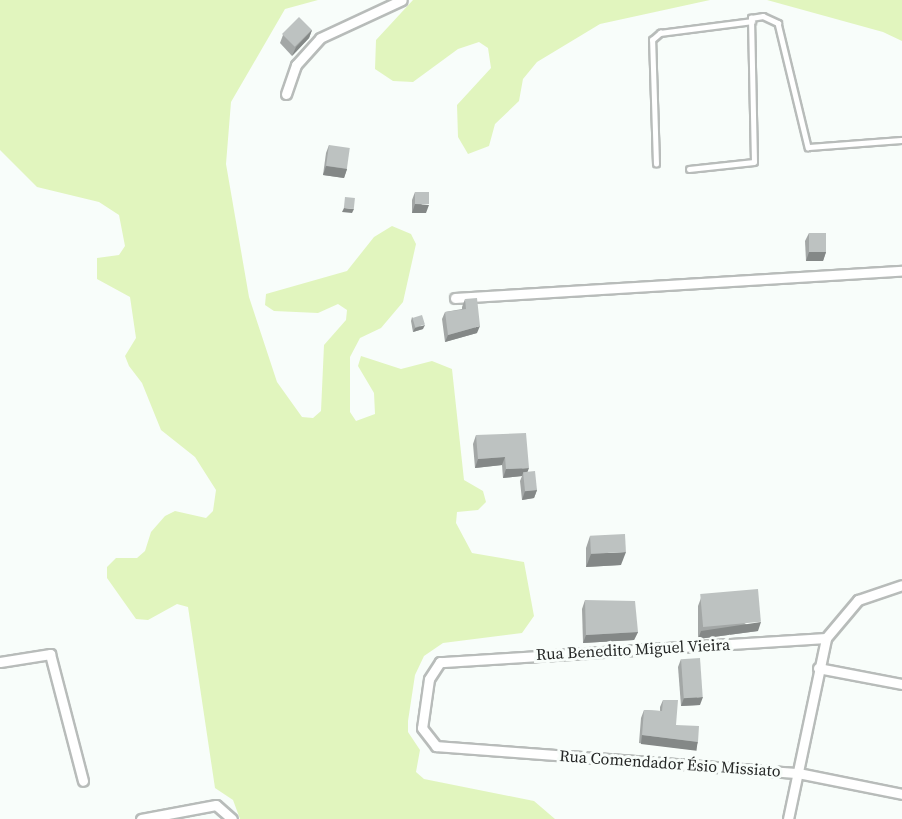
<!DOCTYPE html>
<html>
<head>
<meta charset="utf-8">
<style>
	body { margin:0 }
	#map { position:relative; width:902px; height:819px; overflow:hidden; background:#f8fdfa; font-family:"Source Serif 4",serif }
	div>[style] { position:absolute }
	.green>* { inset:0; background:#e1f5be }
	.roads { filter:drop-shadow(2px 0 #b8bcba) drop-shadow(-2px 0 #b8bcba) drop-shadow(0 2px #b8bcba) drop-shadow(0 -2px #b8bcba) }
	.service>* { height:4.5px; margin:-2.25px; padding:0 2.25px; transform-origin:2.25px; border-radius:2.25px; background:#fff }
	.minor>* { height:9px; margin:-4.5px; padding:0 4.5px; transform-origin:4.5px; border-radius:4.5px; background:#fff }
	.wall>* { inset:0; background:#a3a7a6 }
	.shaded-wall>* { inset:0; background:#848887; transform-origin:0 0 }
	.building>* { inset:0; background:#bdc2c1; transform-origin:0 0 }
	span { translate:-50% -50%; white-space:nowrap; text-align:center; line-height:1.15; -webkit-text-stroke:6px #f8fdfa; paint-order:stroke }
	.street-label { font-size:16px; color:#242625 }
</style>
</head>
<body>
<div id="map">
	<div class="green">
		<i style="clip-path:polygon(0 0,318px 0,285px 9px,231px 102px,226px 164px,249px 297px,277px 382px,302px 417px,313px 418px,321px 411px,324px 345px,346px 320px,347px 310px,338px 304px,318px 313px,274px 311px,265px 305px,266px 294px,347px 271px,374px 237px,392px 226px,411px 234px,416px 244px,403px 302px,381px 328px,360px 338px,350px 357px,350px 412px,356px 421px,375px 414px,374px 393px,358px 366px,361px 356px,401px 369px,432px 361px,452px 369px,464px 480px,483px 491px,486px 502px,478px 510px,457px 512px,456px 523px,472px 553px,524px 562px,534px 616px,522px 633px,443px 643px,424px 656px,415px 675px,408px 721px,408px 732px,420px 750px,416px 772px,424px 779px,534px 801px,555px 819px,240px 819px,233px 800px,215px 788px,188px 607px,177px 604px,148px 620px,136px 619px,107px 578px,107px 567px,116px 558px,137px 558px,145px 551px,151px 532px,165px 516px,175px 511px,206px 518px,213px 511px,216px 490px,195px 457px,161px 430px,142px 383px,129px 366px,125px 356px,136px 338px,130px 297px,97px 279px,97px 258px,119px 255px,125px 246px,119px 215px,99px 202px,37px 187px,0 150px)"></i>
		<i style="clip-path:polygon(413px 0,710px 0,600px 24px,537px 62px,523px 79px,519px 101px,495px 124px,489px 146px,468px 154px,458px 137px,457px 105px,491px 68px,488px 48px,479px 42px,458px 49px,413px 82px,393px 81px,375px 69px,376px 40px)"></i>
		<i style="clip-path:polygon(767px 0,902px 0,902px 41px,883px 32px)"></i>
	</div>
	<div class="roads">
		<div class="service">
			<i style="left:656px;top:164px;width:124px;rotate:-91.8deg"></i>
			<i style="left:652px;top:40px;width:11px;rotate:-41deg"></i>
			<i style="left:660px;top:33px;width:93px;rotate:-7.4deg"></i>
			<i style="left:689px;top:169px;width:65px;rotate:-6.1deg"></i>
			<i style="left:754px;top:162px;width:144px;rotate:-91.2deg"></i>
			<i style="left:751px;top:18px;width:12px;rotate:-9deg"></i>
			<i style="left:763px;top:16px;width:17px;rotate:25deg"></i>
			<i style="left:778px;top:23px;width:128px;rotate:76.4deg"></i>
			<i style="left:808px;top:147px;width:94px;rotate:-4.3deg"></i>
		</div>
		<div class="minor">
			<i style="left:286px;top:94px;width:31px;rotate:-71deg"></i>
			<i style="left:296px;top:65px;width:36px;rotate:-48deg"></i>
			<i style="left:320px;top:38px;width:90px;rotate:-24.9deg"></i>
			<i style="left:455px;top:298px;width:448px;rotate:-3.5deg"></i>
			<i style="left:826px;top:638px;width:387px;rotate:176.4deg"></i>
			<i style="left:440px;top:662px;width:20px;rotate:123deg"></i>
			<i style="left:429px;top:679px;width:49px;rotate:98.1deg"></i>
			<i style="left:422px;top:728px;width:23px;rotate:52deg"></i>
			<i style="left:436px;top:746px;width:363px;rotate:4.3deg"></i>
			<i style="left:798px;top:773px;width:106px;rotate:11.4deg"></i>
			<i style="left:0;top:662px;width:51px;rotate:-9.1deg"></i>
			<i style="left:50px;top:654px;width:131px;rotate:75.4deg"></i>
			<i style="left:818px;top:668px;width:86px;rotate:10.8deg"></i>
			<i style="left:141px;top:819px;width:76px;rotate:-10.6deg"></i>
			<i style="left:216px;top:805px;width:21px;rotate:41deg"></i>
			<i style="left:788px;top:819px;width:185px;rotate:-78.1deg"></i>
			<i style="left:826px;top:638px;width:50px;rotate:-49.9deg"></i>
			<i style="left:858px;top:600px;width:46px;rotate:-18.8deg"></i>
		</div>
	</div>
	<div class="wall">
		<i style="clip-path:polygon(312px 30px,309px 38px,292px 56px,280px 43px,283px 35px)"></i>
		<i style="clip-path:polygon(329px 145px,347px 169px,344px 178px,323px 175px,326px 153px)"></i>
		<i style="clip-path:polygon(415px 192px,426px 213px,412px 213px,412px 200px)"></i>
		<i style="clip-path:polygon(809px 233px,826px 252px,823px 261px,806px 261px,805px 241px)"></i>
		<i style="clip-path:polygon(465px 299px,477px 333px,445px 342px,442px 319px,445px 312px,462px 309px,462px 307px)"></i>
		<i style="clip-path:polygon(412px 317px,423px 329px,413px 332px,411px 321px)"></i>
		<i style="clip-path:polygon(476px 435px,527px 472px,537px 490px,534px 498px,522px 500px,520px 481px,522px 476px,503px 478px,502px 465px,475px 468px,473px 444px)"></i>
		<i style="clip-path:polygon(590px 536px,621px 565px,586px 567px,586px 548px)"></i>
		<i style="clip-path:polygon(701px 598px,758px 631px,698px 639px,698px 606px)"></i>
		<i style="clip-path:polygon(585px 600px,638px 632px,634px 640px,583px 643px,582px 609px)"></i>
		<i style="clip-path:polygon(681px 659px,700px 705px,681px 706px,678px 667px)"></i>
		<i style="clip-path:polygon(663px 700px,676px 725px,698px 742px,695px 750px,639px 743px,641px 718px,644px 710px,660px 711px,660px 707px)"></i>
	</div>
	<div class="shaded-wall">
		<i style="clip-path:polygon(312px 30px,309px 38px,292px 56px,296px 47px)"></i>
		<i style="clip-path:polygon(326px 166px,347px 169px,344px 178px,323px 175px)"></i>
		<i style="clip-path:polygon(415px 204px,429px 205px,426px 213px,412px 213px)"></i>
		<i style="clip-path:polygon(344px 208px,354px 209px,352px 213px,342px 212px)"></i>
		<i style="clip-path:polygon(809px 252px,826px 252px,823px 261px,806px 261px)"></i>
		<i style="clip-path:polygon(425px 325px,423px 329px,413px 332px,415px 328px)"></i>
		<i style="clip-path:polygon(480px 326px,477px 333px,445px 342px,448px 335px)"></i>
		<i style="clip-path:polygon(505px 457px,502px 465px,475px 468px,478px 459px)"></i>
		<i style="clip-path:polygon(529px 468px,526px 476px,523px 473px,522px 476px,503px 478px,506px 469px)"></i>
		<i style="clip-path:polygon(537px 490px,534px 498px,522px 500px,525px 491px)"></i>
		<i style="clip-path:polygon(626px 552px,621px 565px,586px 567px,591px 554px)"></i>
		<i style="clip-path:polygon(761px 622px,758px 631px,698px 639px,701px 631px)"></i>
		<i style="clip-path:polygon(638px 632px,634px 640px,583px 643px,586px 635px)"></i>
		<i style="clip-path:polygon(703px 697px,700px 705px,681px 706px,684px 698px)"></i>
		<i style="left:642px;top:735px;width:56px;height:9px;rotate:7deg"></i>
	</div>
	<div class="building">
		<i style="left:299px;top:17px;width:18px;height:24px;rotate:45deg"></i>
		<i style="left:329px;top:145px;width:21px;height:21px;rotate:8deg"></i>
		<i style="left:415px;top:192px;width:14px;height:12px"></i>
		<i style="left:345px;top:197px;width:10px;height:11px;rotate:6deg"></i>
		<i style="left:809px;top:233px;width:17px;height:19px"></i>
		<i style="clip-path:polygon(477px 298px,480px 326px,448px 335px,445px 312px,466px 309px,465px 299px)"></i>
		<i style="left:422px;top:315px;width:10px;height:10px;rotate:73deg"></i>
		<i style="clip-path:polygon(526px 433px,529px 468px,506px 469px,505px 457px,478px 459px,476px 435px)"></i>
		<i style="left:535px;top:471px;width:19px;height:12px;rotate:84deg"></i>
		<i style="left:625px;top:534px;width:18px;height:35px;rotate:87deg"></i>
		<i style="left:758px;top:589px;width:33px;height:58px;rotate:85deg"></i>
		<i style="clip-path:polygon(585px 600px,635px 601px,638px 632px,586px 635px)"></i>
		<i style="left:700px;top:658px;width:39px;height:19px;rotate:86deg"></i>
		<i style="clip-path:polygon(663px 700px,678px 700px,676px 725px,699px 726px,698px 742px,642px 735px,644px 710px,662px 711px)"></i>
	</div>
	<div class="street-label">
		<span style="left:633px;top:649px;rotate:-3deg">Rua Benedito Miguel Vieira</span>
		<span style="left:670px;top:763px;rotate:4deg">Rua Comendador Ésio Missiato</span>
	</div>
</div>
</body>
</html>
